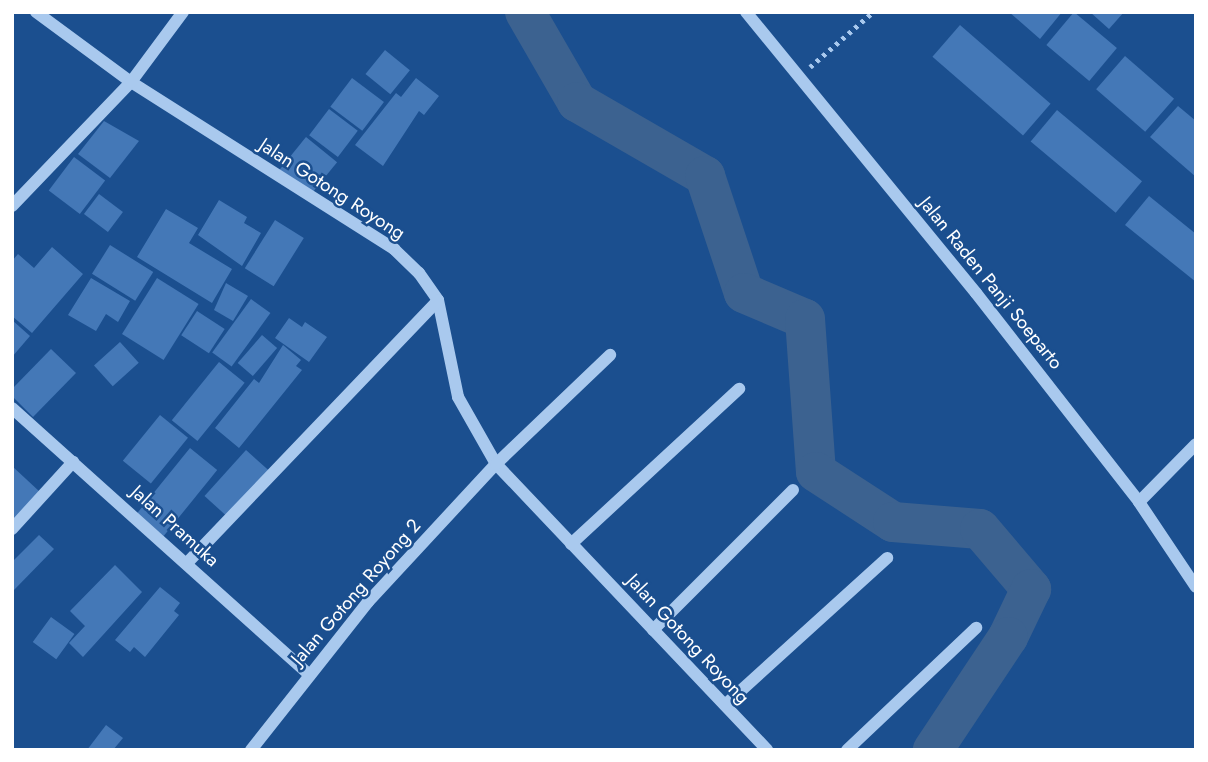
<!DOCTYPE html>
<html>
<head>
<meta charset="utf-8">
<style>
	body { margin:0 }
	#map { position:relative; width:1208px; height:762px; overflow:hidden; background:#1b4f8f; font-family:Jost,sans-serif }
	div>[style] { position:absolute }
	.river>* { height:40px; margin:-20px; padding:0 20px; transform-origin:20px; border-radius:20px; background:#3c6290 }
	.building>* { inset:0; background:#4478b7; transform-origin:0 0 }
	.path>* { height:4.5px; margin-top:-2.25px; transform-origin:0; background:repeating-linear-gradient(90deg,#a9c9ee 0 3.5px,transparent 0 8.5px) }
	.minor>* { height:12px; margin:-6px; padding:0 6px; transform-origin:6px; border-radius:6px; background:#a9c9ee }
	span { translate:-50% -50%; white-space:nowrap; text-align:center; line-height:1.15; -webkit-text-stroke:5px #1b4f8f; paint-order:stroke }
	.street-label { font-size:19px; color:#fff }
	.frame { position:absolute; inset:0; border:14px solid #fff; pointer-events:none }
</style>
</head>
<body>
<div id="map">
	<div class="river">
		<i style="left:525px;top:12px;width:104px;rotate:60deg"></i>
		<i style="left:577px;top:102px;width:148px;rotate:30deg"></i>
		<i style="left:705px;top:176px;width:123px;rotate:71.6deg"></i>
		<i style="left:744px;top:293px;width:66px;rotate:23.1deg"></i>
		<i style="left:805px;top:319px;width:153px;rotate:85.9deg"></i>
		<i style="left:816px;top:472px;width:92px;rotate:33deg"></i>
		<i style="left:893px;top:522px;width:87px;rotate:4.6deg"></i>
		<i style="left:980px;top:529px;width:79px;rotate:49.6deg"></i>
		<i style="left:1031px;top:589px;width:53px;rotate:115.6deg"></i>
		<i style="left:1008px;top:637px;width:136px;rotate:123.6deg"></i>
	</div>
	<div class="building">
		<i style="clip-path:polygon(1009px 12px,1062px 12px,1040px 39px)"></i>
		<i style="left:1074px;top:12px;width:56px;height:43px;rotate:40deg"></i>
		<i style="clip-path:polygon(1090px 12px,1124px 12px,1109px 29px)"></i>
		<i style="left:960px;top:25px;width:120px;height:42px;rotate:41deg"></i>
		<i style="left:385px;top:50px;width:32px;height:31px;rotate:39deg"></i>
		<i style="left:1125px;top:56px;width:65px;height:44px;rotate:41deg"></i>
		<i style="left:352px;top:78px;width:40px;height:36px;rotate:37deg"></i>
		<i style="clip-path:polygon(416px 78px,439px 96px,424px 115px,419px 111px,383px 166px,355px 145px,396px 93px,401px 97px)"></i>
		<i style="clip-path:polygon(1178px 106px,1196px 121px,1196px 177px,1150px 137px)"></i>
		<i style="left:329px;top:109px;width:36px;height:33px;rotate:37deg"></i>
		<i style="left:1057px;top:110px;width:111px;height:41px;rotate:40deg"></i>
		<i style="clip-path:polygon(104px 121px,139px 141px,110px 178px,78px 154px)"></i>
		<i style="left:306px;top:137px;width:40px;height:42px;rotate:39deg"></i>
		<i style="left:74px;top:157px;width:39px;height:42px;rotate:37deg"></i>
		<i style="left:99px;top:194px;width:30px;height:25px;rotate:37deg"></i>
		<i style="clip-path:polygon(1149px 196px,1196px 234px,1196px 282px,1125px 225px)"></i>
		<i style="clip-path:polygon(219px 200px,247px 217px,244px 223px,261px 233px,242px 266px,198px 235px)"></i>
		<i style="clip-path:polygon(166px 209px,198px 228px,189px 243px,232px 269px,212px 303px,137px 257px)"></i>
		<i style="left:275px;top:220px;width:34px;height:57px;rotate:32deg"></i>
		<i style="left:110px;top:245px;width:51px;height:34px;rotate:32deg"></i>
		<i style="clip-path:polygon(52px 247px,83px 274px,32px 333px,12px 316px,12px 261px,18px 254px,34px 268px)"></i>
		<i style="clip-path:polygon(91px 278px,130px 301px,118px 322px,106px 314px,96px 331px,68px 315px)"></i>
		<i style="left:157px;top:278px;width:49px;height:66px;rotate:32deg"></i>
		<i style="clip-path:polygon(226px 283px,248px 296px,233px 321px,214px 310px)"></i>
		<i style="left:251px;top:299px;width:24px;height:66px;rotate:36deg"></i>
		<i style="left:197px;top:311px;width:33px;height:29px;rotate:33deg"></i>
		<i style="clip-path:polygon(289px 318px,302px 327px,305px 322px,327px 337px,309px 362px,275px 338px)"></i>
		<i style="clip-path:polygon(12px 320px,30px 336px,12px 357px)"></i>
		<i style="left:262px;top:335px;width:20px;height:37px;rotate:41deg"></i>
		<i style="left:120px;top:342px;width:28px;height:35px;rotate:48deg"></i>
		<i style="clip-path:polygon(283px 345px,301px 360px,296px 366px,302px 370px,239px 448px,215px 428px,254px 379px,259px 383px)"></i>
		<i style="clip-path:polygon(51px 349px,76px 373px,33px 417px,12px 396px,12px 389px)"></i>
		<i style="left:219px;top:362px;width:33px;height:75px;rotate:39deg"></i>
		<i style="left:160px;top:415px;width:36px;height:59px;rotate:39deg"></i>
		<i style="left:190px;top:448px;width:35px;height:85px;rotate:39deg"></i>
		<i style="left:246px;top:450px;width:30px;height:62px;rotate:42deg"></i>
		<i style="clip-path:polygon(12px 466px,40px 492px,12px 521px)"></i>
		<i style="clip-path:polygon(39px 535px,54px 549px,14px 590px,12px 562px)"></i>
		<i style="clip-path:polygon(115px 565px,142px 592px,83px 657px,69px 643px,85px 626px,70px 611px)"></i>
		<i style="clip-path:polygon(160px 587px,180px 603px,174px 611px,179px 615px,145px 657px,134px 647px,130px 652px,115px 640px)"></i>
		<i style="left:51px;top:617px;width:29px;height:31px;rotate:36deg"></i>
		<i style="clip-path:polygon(106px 725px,123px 738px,113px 750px,87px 750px)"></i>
	</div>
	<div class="path">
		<i style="left:810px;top:67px;width:84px;rotate:-41.1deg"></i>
	</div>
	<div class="minor">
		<i style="left:36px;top:12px;width:118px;rotate:36.4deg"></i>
		<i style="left:131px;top:82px;width:312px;rotate:32.4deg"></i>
		<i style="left:394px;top:249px;width:35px;rotate:44deg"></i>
		<i style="left:419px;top:273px;width:33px;rotate:55deg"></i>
		<i style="left:438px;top:300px;width:99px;rotate:78.3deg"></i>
		<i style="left:458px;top:397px;width:77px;rotate:60.4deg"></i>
		<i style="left:496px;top:464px;width:394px;rotate:46.5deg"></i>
		<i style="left:746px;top:12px;width:363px;rotate:50.7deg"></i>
		<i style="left:976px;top:293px;width:265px;rotate:52deg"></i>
		<i style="left:1139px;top:502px;width:102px;rotate:56.2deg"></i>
		<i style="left:12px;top:206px;width:172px;rotate:-46.2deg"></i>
		<i style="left:131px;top:82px;width:87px;rotate:-53.4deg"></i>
		<i style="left:12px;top:408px;width:400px;rotate:41.9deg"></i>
		<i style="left:1139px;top:502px;width:81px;rotate:-45.5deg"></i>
		<i style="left:12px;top:529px;width:91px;rotate:-47.7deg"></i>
		<i style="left:571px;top:544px;width:229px;rotate:-42.7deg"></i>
		<i style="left:188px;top:562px;width:362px;rotate:-46.3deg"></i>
		<i style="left:653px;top:630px;width:198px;rotate:-45deg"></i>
		<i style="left:725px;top:705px;width:219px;rotate:-42.2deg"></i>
		<i style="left:251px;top:750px;width:189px;rotate:-51.7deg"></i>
		<i style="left:368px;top:602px;width:188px;rotate:-47.2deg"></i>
		<i style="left:496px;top:464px;width:158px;rotate:-43.7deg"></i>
		<i style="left:847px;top:750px;width:178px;rotate:-43.4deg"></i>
	</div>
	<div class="street-label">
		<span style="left:332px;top:189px;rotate:33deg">Jalan Gotong Royong</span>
		<span style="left:991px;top:283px;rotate:51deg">Jalan Raden Panji Soeparto</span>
		<span style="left:175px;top:526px;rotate:42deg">Jalan Pramuka</span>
		<span style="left:356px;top:592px;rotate:-49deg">Jalan Gotong Royong 2</span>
		<span style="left:688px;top:639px;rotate:47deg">Jalan Gotong Royong</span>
	</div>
	<div class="frame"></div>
</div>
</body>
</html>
